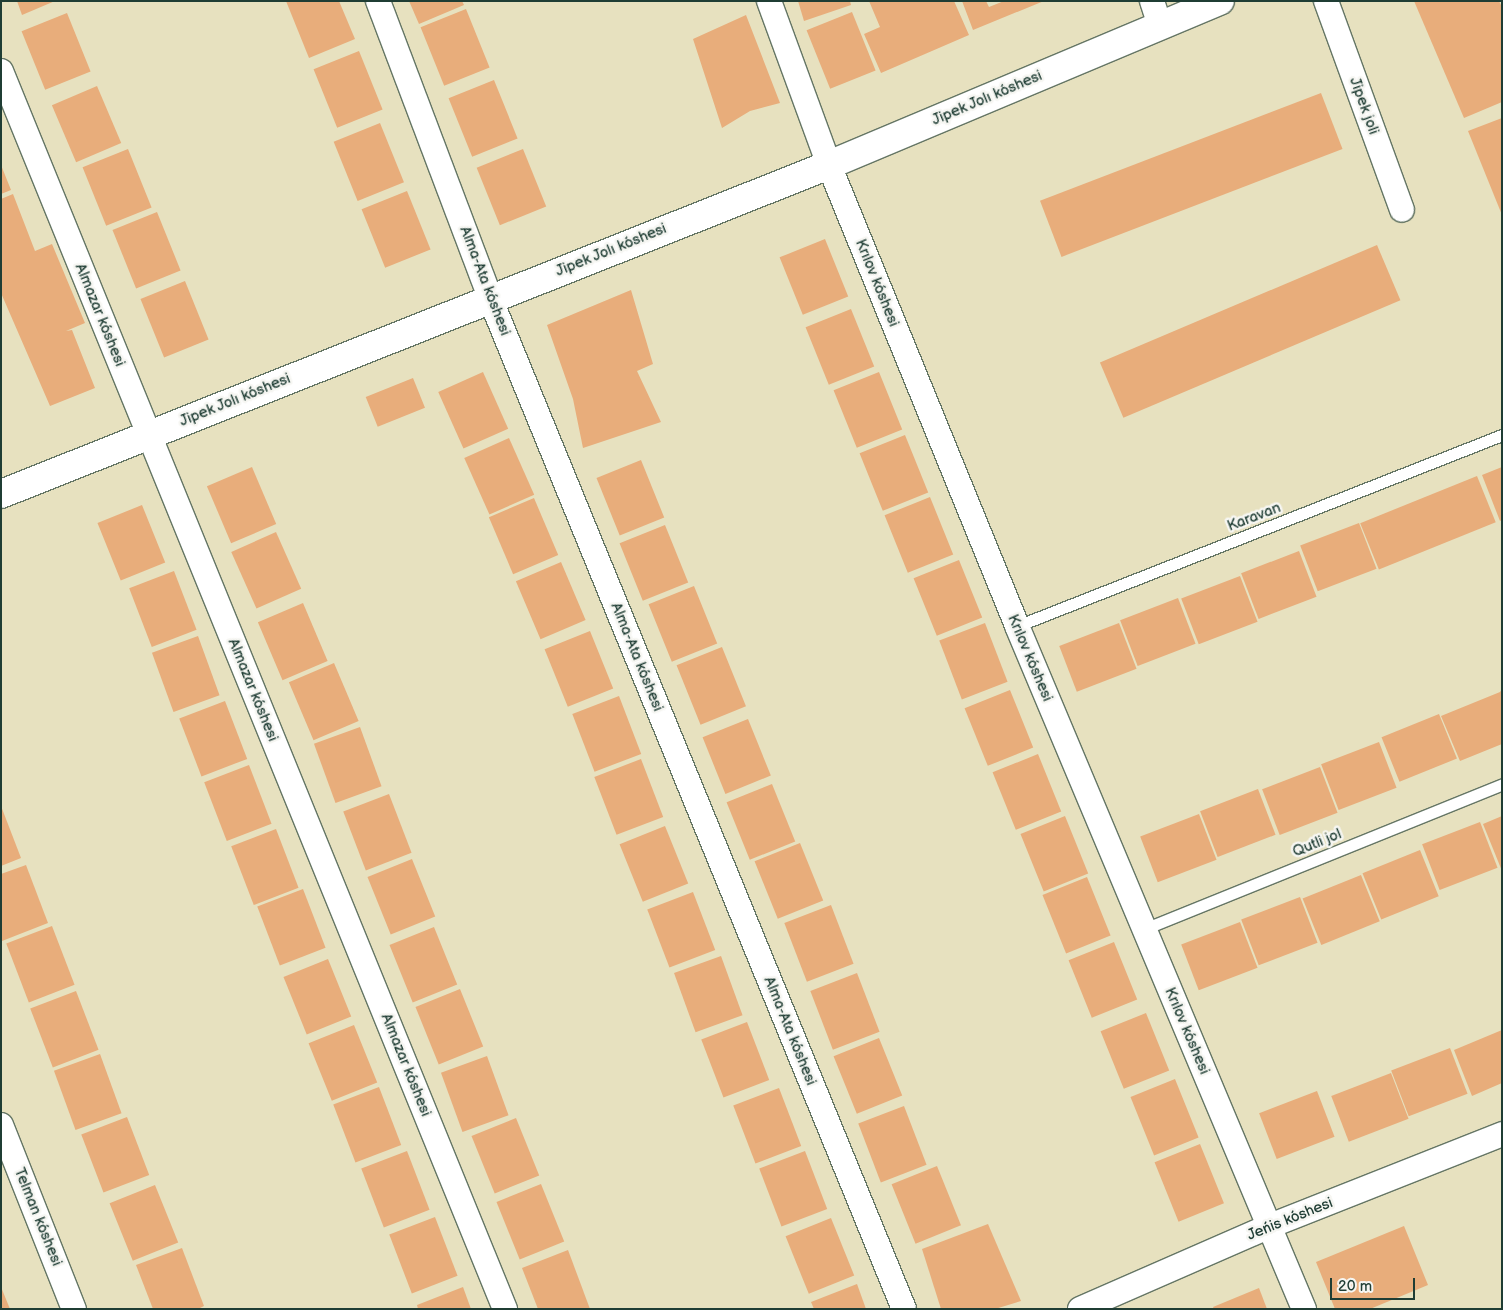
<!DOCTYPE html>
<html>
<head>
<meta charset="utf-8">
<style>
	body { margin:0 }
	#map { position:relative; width:1503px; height:1310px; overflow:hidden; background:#e7e1bf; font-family:"Balsamiq Sans",sans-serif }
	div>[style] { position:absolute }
	.building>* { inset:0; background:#e8ad7b; transform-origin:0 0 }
	.roads { filter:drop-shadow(1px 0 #657665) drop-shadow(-1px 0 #657665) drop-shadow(0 1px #657665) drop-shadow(0 -1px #657665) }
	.service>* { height:11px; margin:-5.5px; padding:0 5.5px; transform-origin:5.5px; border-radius:5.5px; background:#fff }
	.minor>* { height:24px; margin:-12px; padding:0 12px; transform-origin:12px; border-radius:12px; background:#fff }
	.tertiary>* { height:28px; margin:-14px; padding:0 14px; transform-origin:14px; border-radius:14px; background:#fff }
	span { translate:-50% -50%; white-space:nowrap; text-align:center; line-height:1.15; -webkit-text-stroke:5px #f6f6f2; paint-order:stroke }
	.street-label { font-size:15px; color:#1f3d34 }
	.frame { position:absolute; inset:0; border:2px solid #1f3d34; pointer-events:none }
	.scale { position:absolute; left:1330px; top:1278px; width:85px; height:22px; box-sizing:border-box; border:2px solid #1f3d34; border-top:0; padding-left:6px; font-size:15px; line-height:18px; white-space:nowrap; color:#1f3d34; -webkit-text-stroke:4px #f6f6f2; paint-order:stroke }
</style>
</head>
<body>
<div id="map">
	<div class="building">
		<i style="clip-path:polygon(17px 1px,55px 1px,22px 15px)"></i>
		<i style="clip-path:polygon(286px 1px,339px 1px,355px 39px,309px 58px)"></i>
		<i style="clip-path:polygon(409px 1px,462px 1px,464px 5px,419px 24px)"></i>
		<i style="clip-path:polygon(798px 1px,850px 1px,851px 5px,804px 21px)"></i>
		<i style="clip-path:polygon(869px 1px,954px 1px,969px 35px,881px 73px,864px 34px,880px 27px)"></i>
		<i style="clip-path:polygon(962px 1px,986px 1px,989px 7px,1004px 1px,1044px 1px,973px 30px)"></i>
		<i style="clip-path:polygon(1414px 1px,1499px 1px,1502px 7px,1502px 102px,1464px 118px)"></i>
		<i style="left:466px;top:9px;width:63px;height:49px;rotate:68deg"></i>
		<i style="left:852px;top:12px;width:63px;height:49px;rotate:68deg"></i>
		<i style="left:67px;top:13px;width:63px;height:49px;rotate:68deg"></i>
		<i style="clip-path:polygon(746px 15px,780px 103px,750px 111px,722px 128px,693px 39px)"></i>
		<i style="left:359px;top:51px;width:63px;height:49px;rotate:68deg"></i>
		<i style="left:494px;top:80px;width:63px;height:49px;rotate:68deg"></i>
		<i style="left:97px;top:86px;width:62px;height:49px;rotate:67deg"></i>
		<i style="left:1321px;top:93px;width:60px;height:301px;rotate:69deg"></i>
		<i style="clip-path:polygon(1502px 118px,1502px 215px,1468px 131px)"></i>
		<i style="left:380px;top:123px;width:64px;height:50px;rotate:68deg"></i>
		<i style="left:128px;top:149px;width:63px;height:49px;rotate:68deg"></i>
		<i style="left:523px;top:149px;width:62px;height:50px;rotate:68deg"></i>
		<i style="clip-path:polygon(1px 165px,11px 190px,1px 194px)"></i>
		<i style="left:407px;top:191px;width:63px;height:49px;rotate:68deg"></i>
		<i style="clip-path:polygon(13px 194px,35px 251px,52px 244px,85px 323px,66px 331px,72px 330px,95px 388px,50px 406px,1px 293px,1px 199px)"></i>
		<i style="left:157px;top:212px;width:63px;height:48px;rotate:68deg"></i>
		<i style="left:825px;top:239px;width:62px;height:49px;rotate:68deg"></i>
		<i style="left:1377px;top:245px;width:60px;height:301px;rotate:67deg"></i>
		<i style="left:185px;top:281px;width:63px;height:48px;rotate:68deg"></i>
		<i style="clip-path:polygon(631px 290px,653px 364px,637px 371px,661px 422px,583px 448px,573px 399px,547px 325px)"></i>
		<i style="left:851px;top:309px;width:62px;height:49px;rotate:68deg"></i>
		<i style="left:483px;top:372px;width:62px;height:49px;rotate:66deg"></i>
		<i style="left:879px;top:372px;width:62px;height:49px;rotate:68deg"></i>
		<i style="left:413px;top:378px;width:32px;height:51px;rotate:68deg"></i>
		<i style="left:905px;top:435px;width:62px;height:49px;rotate:68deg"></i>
		<i style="left:509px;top:438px;width:62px;height:49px;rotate:66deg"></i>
		<i style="left:641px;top:460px;width:62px;height:48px;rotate:68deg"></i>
		<i style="left:252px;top:467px;width:62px;height:49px;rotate:67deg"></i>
		<i style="clip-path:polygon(1502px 467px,1502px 520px,1500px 521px,1482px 475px)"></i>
		<i style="left:1477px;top:476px;width:50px;height:126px;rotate:68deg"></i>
		<i style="left:930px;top:497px;width:62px;height:49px;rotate:68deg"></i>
		<i style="left:534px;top:498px;width:62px;height:49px;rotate:67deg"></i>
		<i style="left:142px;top:505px;width:62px;height:48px;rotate:68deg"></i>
		<i style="left:1359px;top:523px;width:49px;height:63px;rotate:69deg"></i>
		<i style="left:665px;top:525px;width:62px;height:49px;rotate:68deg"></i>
		<i style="left:276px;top:532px;width:62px;height:49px;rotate:66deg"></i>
		<i style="left:1299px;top:551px;width:49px;height:62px;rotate:69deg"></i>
		<i style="left:959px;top:560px;width:62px;height:49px;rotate:68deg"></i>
		<i style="left:561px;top:562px;width:63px;height:49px;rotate:67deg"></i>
		<i style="left:174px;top:571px;width:63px;height:48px;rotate:69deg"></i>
		<i style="left:1240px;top:576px;width:49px;height:63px;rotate:69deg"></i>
		<i style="left:694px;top:586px;width:62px;height:49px;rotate:68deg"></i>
		<i style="left:1178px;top:598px;width:49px;height:62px;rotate:69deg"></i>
		<i style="left:303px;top:603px;width:63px;height:49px;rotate:67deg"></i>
		<i style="left:985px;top:623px;width:63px;height:49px;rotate:69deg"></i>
		<i style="left:1119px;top:623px;width:49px;height:64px;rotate:69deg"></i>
		<i style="left:590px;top:631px;width:62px;height:49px;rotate:68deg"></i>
		<i style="left:198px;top:636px;width:63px;height:49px;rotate:70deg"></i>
		<i style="left:722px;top:647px;width:64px;height:49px;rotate:68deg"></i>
		<i style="left:334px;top:663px;width:63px;height:49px;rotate:67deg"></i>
		<i style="clip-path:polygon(1502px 689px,1502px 744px,1460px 761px,1441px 716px,1500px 692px)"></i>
		<i style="left:1010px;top:690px;width:62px;height:49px;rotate:68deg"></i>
		<i style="left:619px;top:696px;width:62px;height:50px;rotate:69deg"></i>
		<i style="left:225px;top:701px;width:62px;height:49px;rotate:69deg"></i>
		<i style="left:1439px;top:714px;width:48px;height:62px;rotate:68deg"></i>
		<i style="left:748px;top:719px;width:61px;height:49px;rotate:68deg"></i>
		<i style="left:360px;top:727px;width:63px;height:49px;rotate:70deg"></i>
		<i style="left:1379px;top:742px;width:49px;height:62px;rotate:69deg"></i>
		<i style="left:1038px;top:754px;width:62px;height:49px;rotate:68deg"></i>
		<i style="left:641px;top:759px;width:62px;height:50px;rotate:69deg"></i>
		<i style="left:249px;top:765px;width:63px;height:48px;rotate:69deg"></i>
		<i style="left:1320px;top:767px;width:49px;height:62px;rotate:69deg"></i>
		<i style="left:772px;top:784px;width:62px;height:49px;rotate:68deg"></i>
		<i style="left:1258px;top:789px;width:49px;height:62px;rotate:69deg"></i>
		<i style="left:389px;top:794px;width:63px;height:49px;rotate:69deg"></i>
		<i style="clip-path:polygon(1px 806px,21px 858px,1px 866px)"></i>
		<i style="left:1199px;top:814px;width:49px;height:63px;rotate:69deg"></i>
		<i style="left:1065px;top:816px;width:62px;height:48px;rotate:68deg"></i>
		<i style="clip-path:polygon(1502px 816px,1502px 871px,1483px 824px)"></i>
		<i style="left:1480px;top:822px;width:49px;height:62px;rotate:69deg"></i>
		<i style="left:665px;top:826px;width:62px;height:49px;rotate:68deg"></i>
		<i style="left:276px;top:829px;width:63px;height:48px;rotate:69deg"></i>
		<i style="left:800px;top:843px;width:62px;height:49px;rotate:68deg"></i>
		<i style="left:1420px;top:850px;width:50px;height:62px;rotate:68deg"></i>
		<i style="left:412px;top:859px;width:62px;height:48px;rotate:68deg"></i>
		<i style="clip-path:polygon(26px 865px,48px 923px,2px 941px,1px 874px)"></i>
		<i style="left:1361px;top:875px;width:50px;height:63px;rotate:68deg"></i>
		<i style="left:1087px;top:877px;width:63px;height:48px;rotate:68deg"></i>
		<i style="left:303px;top:889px;width:63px;height:49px;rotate:69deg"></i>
		<i style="left:693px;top:892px;width:62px;height:49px;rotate:69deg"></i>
		<i style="left:1300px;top:897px;width:49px;height:63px;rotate:69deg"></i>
		<i style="left:831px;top:905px;width:63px;height:50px;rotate:69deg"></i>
		<i style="left:1240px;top:922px;width:49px;height:63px;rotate:69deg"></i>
		<i style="left:52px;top:926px;width:63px;height:49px;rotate:69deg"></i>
		<i style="left:434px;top:927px;width:62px;height:48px;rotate:68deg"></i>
		<i style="left:1114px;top:942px;width:62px;height:49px;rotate:68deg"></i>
		<i style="left:721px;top:956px;width:63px;height:50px;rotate:70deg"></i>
		<i style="left:328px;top:959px;width:62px;height:48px;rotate:68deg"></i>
		<i style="left:857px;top:973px;width:63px;height:50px;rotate:69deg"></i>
		<i style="left:460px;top:989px;width:62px;height:48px;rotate:68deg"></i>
		<i style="left:76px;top:991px;width:63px;height:49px;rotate:69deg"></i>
		<i style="left:1146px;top:1013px;width:62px;height:49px;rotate:68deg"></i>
		<i style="left:747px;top:1022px;width:62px;height:49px;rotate:69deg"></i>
		<i style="left:354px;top:1025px;width:62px;height:49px;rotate:68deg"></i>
		<i style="clip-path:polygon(1502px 1030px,1502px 1083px,1472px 1096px,1454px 1050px)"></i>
		<i style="left:879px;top:1038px;width:62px;height:49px;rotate:68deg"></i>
		<i style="left:1450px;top:1048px;width:49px;height:63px;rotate:69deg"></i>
		<i style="left:100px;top:1054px;width:63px;height:49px;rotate:70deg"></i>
		<i style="left:487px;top:1056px;width:63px;height:49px;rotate:70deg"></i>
		<i style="left:1391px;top:1073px;width:49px;height:64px;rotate:69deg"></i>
		<i style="left:1175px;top:1079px;width:63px;height:48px;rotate:68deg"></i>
		<i style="left:379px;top:1087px;width:62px;height:49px;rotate:69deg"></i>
		<i style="left:779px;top:1088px;width:62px;height:49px;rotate:69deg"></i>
		<i style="left:1317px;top:1091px;width:49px;height:62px;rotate:69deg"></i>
		<i style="left:904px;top:1106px;width:63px;height:49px;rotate:69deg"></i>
		<i style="left:127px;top:1117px;width:62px;height:49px;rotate:69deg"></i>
		<i style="left:516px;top:1118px;width:62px;height:48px;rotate:68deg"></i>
		<i style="left:1200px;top:1144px;width:64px;height:49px;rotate:68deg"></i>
		<i style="left:407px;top:1151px;width:63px;height:49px;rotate:69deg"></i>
		<i style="left:805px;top:1151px;width:62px;height:49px;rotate:69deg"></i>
		<i style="left:937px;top:1166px;width:64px;height:49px;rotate:68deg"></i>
		<i style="left:541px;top:1184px;width:62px;height:48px;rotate:68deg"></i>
		<i style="left:155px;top:1185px;width:62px;height:49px;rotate:68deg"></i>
		<i style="left:435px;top:1217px;width:63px;height:49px;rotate:69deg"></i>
		<i style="left:831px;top:1218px;width:62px;height:49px;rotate:68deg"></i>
		<i style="clip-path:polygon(988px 1224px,1021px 1301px,995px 1309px,941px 1309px,922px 1249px)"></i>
		<i style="clip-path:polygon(1404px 1226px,1428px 1285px,1370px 1309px,1335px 1309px,1316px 1262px)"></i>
		<i style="clip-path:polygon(182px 1248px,204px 1306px,198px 1309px,153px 1309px,136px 1265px)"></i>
		<i style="clip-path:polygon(568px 1250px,590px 1309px,538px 1309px,522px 1268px)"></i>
		<i style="clip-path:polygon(857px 1284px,866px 1309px,814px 1309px,811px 1302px)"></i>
		<i style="clip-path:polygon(1px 1287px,10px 1309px,1px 1309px)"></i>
		<i style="clip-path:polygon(463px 1287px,471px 1309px,418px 1309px,417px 1305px)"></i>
		<i style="clip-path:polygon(1259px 1288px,1267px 1309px,1214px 1309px,1213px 1307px)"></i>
	</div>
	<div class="roads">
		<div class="service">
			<i style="left:1017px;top:626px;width:521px;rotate:-21.5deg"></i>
			<i style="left:1144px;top:929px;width:386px;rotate:-22deg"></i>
		</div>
		<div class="minor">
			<i style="left:378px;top:1px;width:317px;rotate:69.3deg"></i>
			<i style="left:490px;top:298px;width:1092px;rotate:67.73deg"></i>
			<i style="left:769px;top:1px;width:175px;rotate:69.9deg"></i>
			<i style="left:829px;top:165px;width:498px;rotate:67.8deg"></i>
			<i style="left:1017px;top:626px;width:741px;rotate:67.21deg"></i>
			<i style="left:1152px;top:1px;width:25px;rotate:72deg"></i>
			<i style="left:1326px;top:1px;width:222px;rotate:70deg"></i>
			<i style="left:1px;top:71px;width:1337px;rotate:67.85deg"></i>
			<i style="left:1px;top:1125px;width:198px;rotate:68.4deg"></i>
			<i style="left:1080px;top:1309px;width:207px;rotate:-23.6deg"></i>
			<i style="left:1270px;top:1226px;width:250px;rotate:-21.6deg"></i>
		</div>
		<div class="tertiary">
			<i style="left:1px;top:494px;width:891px;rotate:-21.67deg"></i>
			<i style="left:829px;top:165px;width:424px;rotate:-22.8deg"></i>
		</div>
	</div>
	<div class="street-label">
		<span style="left:987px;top:98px;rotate:-23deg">Jipek Jolı kóshesi</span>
		<span style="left:1364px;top:106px;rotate:70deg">Jipek joli</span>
		<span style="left:611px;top:250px;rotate:-22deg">Jipek Jolı kóshesi</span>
		<span style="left:485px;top:281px;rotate:69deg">Alma-Ata kóshesi</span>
		<span style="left:877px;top:283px;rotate:68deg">Krılov kóshesi</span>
		<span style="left:100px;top:315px;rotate:68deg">Almazar kóshesi</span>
		<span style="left:235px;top:400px;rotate:-22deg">Jipek Jolı kóshesi</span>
		<span style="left:1254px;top:517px;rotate:-21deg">Karavan</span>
		<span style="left:637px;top:657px;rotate:68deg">Alma-Ata kóshesi</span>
		<span style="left:1030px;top:658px;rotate:67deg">Krılov kóshesi</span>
		<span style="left:253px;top:690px;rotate:68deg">Almazar kóshesi</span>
		<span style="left:1317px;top:843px;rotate:-22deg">Qutli jol</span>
		<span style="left:790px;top:1031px;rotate:68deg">Alma-Ata kóshesi</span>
		<span style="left:1187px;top:1031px;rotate:67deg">Krılov kóshesi</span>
		<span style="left:406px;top:1065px;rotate:68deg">Almazar kóshesi</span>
		<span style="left:38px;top:1217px;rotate:68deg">Telman kóshesi</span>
		<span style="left:1290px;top:1219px;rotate:-22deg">Jeńis kóshesi</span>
	</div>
	<div class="frame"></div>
	<div class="scale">20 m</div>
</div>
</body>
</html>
